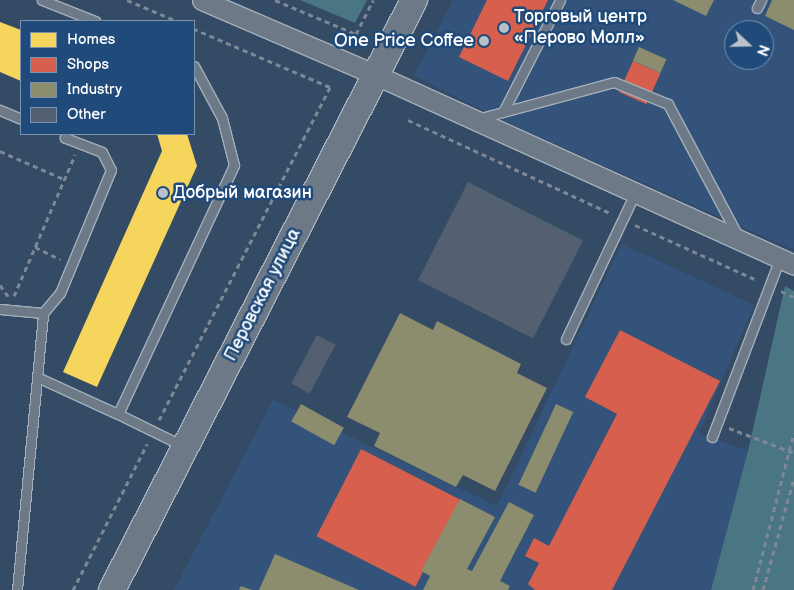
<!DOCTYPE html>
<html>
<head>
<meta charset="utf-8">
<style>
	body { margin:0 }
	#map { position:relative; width:794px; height:590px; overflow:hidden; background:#344b65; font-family:"Balsamiq Sans",sans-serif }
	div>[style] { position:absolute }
	.built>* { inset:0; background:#33537b }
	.green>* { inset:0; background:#4a7683 }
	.homes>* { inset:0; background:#f6d55c }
	.shops>* { inset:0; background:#d6604d; transform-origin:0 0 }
	.industry>* { inset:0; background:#8c8c6e; transform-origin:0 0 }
	.building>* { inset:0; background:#546071; transform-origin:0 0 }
	.path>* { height:3px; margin-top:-1.5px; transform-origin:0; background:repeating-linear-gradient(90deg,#7e8895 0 5px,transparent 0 9px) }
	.roads { filter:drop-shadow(1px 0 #a4aeba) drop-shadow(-1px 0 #a4aeba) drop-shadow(0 1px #a4aeba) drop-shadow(0 -1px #a4aeba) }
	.lane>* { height:9px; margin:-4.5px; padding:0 4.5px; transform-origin:4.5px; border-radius:4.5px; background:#6d7986 }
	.street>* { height:19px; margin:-9.5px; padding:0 9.5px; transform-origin:9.5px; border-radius:9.5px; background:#6d7986 }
	.secondary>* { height:26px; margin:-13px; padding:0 13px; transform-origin:13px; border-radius:13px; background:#6d7986 }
	.dots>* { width:14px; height:14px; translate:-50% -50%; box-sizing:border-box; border:2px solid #1f4a7a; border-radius:50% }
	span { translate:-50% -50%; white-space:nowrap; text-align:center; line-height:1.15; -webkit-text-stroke:5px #1f4a7a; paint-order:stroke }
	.poi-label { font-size:18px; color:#fff }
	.left { translate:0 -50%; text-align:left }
	.right { translate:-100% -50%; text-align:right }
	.street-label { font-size:18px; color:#fff }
	.legend { position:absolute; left:20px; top:20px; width:175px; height:115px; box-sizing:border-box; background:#1f4a7a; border:1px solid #7992af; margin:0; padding:6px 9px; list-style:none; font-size:15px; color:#fff }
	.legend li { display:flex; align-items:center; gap:10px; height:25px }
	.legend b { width:25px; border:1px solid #7992af }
	.north { position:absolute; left:724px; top:20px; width:50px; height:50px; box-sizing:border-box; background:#1f4a7a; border:1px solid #7992af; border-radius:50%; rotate:111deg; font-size:14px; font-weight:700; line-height:20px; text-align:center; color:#fff }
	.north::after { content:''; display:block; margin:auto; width:18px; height:22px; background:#b8c0c9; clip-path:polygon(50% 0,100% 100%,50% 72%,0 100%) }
</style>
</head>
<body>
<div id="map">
	<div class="built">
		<i style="clip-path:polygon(evenodd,453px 0,794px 0,794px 250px,504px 121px,414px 75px,453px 0,734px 30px,764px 30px,764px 60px,734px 60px,734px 30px)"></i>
		<i style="clip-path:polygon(622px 244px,754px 305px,699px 433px,748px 451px,711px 590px,174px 590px,273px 400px,497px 506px)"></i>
	</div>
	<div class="green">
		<i style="clip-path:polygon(300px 0,367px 0,355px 23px)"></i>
		<i style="clip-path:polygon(785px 286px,794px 291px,794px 590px,711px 590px,748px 451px)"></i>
	</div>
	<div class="homes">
		<i style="clip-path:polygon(0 22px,21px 30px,21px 81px,0 72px)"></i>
		<i style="clip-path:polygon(157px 134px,187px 134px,197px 166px,97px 387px,63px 372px,162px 151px)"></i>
	</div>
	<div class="shops">
		<i style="clip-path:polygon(487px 0,548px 0,508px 81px,459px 57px)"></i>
		<i style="left:633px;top:61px;width:30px;height:34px;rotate:24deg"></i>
		<i style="clip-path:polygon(620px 330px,720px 381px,612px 590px,535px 590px,528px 584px,539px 563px,525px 556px,534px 538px,549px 546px,617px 414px,585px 397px)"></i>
		<i style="left:361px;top:449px;width:111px;height:98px;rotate:27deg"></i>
	</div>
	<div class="industry">
		<i style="clip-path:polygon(673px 0,714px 0,706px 16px)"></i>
		<i style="clip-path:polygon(772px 0,794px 0,794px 30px,765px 16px)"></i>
		<i style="left:639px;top:47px;width:30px;height:15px;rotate:24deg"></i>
		<i style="clip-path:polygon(400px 313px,433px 330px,437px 321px,521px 364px,517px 373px,547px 388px,495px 491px,463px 475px,456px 487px,374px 446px,380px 433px,347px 417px)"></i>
		<i style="left:301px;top:404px;width:49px;height:20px;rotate:29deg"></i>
		<i style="left:556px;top:404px;width:19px;height:89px;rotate:25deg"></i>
		<i style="clip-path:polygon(460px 499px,495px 517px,467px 569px,472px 571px,509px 502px,534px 515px,500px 581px,510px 586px,508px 590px,423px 590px,430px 576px,421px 571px)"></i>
		<i style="clip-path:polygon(275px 554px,359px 590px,259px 590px)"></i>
		<i style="clip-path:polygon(241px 586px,252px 590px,239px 590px)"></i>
	</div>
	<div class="building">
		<i style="left:468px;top:182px;width:129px;height:110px;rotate:27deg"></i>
		<i style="left:317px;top:335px;width:21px;height:55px;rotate:28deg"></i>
	</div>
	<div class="path">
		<i style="left:127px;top:0;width:54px;rotate:22.8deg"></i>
		<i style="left:275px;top:0;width:88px;rotate:22.8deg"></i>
		<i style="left:356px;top:34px;width:38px;rotate:-63deg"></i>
		<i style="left:408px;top:120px;width:225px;rotate:24.7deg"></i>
		<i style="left:0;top:151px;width:70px;rotate:23.6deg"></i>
		<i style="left:635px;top:225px;width:134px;rotate:24.3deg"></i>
		<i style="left:35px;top:247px;width:28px;rotate:26deg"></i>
		<i style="left:0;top:285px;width:14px;rotate:54deg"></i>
		<i style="left:781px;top:291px;width:14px;rotate:25deg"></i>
		<i style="left:14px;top:296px;width:154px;rotate:-66.6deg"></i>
		<i style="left:159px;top:420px;width:374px;rotate:-62.8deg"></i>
		<i style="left:330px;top:87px;width:148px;rotate:-156.9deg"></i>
		<i style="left:729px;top:428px;width:70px;rotate:21deg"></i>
		<i style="left:73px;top:590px;width:164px;rotate:-63.1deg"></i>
		<i style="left:753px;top:590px;width:162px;rotate:-75.4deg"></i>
		<i style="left:763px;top:590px;width:116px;rotate:-74.5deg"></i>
	</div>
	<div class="roads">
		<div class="lane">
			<i style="left:42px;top:0;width:57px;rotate:21.6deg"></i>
			<i style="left:757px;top:8px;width:9px;rotate:-63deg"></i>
			<i style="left:0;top:110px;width:23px;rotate:23deg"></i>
			<i style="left:503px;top:112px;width:126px;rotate:-63deg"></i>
			<i style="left:477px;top:119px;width:142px;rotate:-15.1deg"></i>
			<i style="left:614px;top:82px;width:58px;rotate:22.2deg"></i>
			<i style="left:668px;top:104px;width:149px;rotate:62.1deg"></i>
			<i style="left:0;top:309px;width:43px;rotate:5.3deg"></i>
			<i style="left:43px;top:313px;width:26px;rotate:-50deg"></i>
			<i style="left:60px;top:293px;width:133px;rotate:-67.5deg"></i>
			<i style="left:111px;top:170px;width:20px;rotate:-117deg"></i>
			<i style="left:102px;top:152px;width:40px;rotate:-159deg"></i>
			<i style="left:65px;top:138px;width:4px;rotate:-76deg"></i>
			<i style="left:566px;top:339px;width:161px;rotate:-64.7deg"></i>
			<i style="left:37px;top:377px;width:89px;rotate:24.6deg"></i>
			<i style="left:118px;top:414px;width:275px;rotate:-65deg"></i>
			<i style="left:234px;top:165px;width:49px;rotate:-104.3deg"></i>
			<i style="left:222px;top:118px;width:59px;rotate:-118.3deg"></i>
			<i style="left:118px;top:414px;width:72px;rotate:26.2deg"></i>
			<i style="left:712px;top:437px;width:191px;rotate:-69.2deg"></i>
			<i style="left:17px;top:590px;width:278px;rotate:-84.6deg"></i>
		</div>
		<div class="street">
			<i style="left:202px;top:0;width:189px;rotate:23.3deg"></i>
			<i style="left:376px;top:75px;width:459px;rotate:24.4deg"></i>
		</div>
		<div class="secondary">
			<i style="left:112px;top:590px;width:663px;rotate:-62.89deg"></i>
		</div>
	</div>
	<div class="dots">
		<i style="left:504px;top:28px;background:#b8c0c9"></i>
		<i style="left:484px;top:41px;background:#b8c0c9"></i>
		<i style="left:163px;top:193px;background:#b8c0c9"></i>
	</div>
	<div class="poi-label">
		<span class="left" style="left:514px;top:28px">Торговый центр<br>«Перово Молл»</span>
		<span class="right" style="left:474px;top:41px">One Price Coffee</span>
		<span class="left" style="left:173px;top:193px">Добрый магазин</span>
	</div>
	<div class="street-label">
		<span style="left:263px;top:295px;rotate:-63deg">Перовская улица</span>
	</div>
	<ul class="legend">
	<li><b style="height:14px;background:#f6d55c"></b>Homes</li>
	<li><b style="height:14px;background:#d6604d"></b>Shops</li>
	<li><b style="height:14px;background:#8c8c6e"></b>Industry</li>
	<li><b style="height:14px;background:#546071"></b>Other</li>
	</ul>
	<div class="north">N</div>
</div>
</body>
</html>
